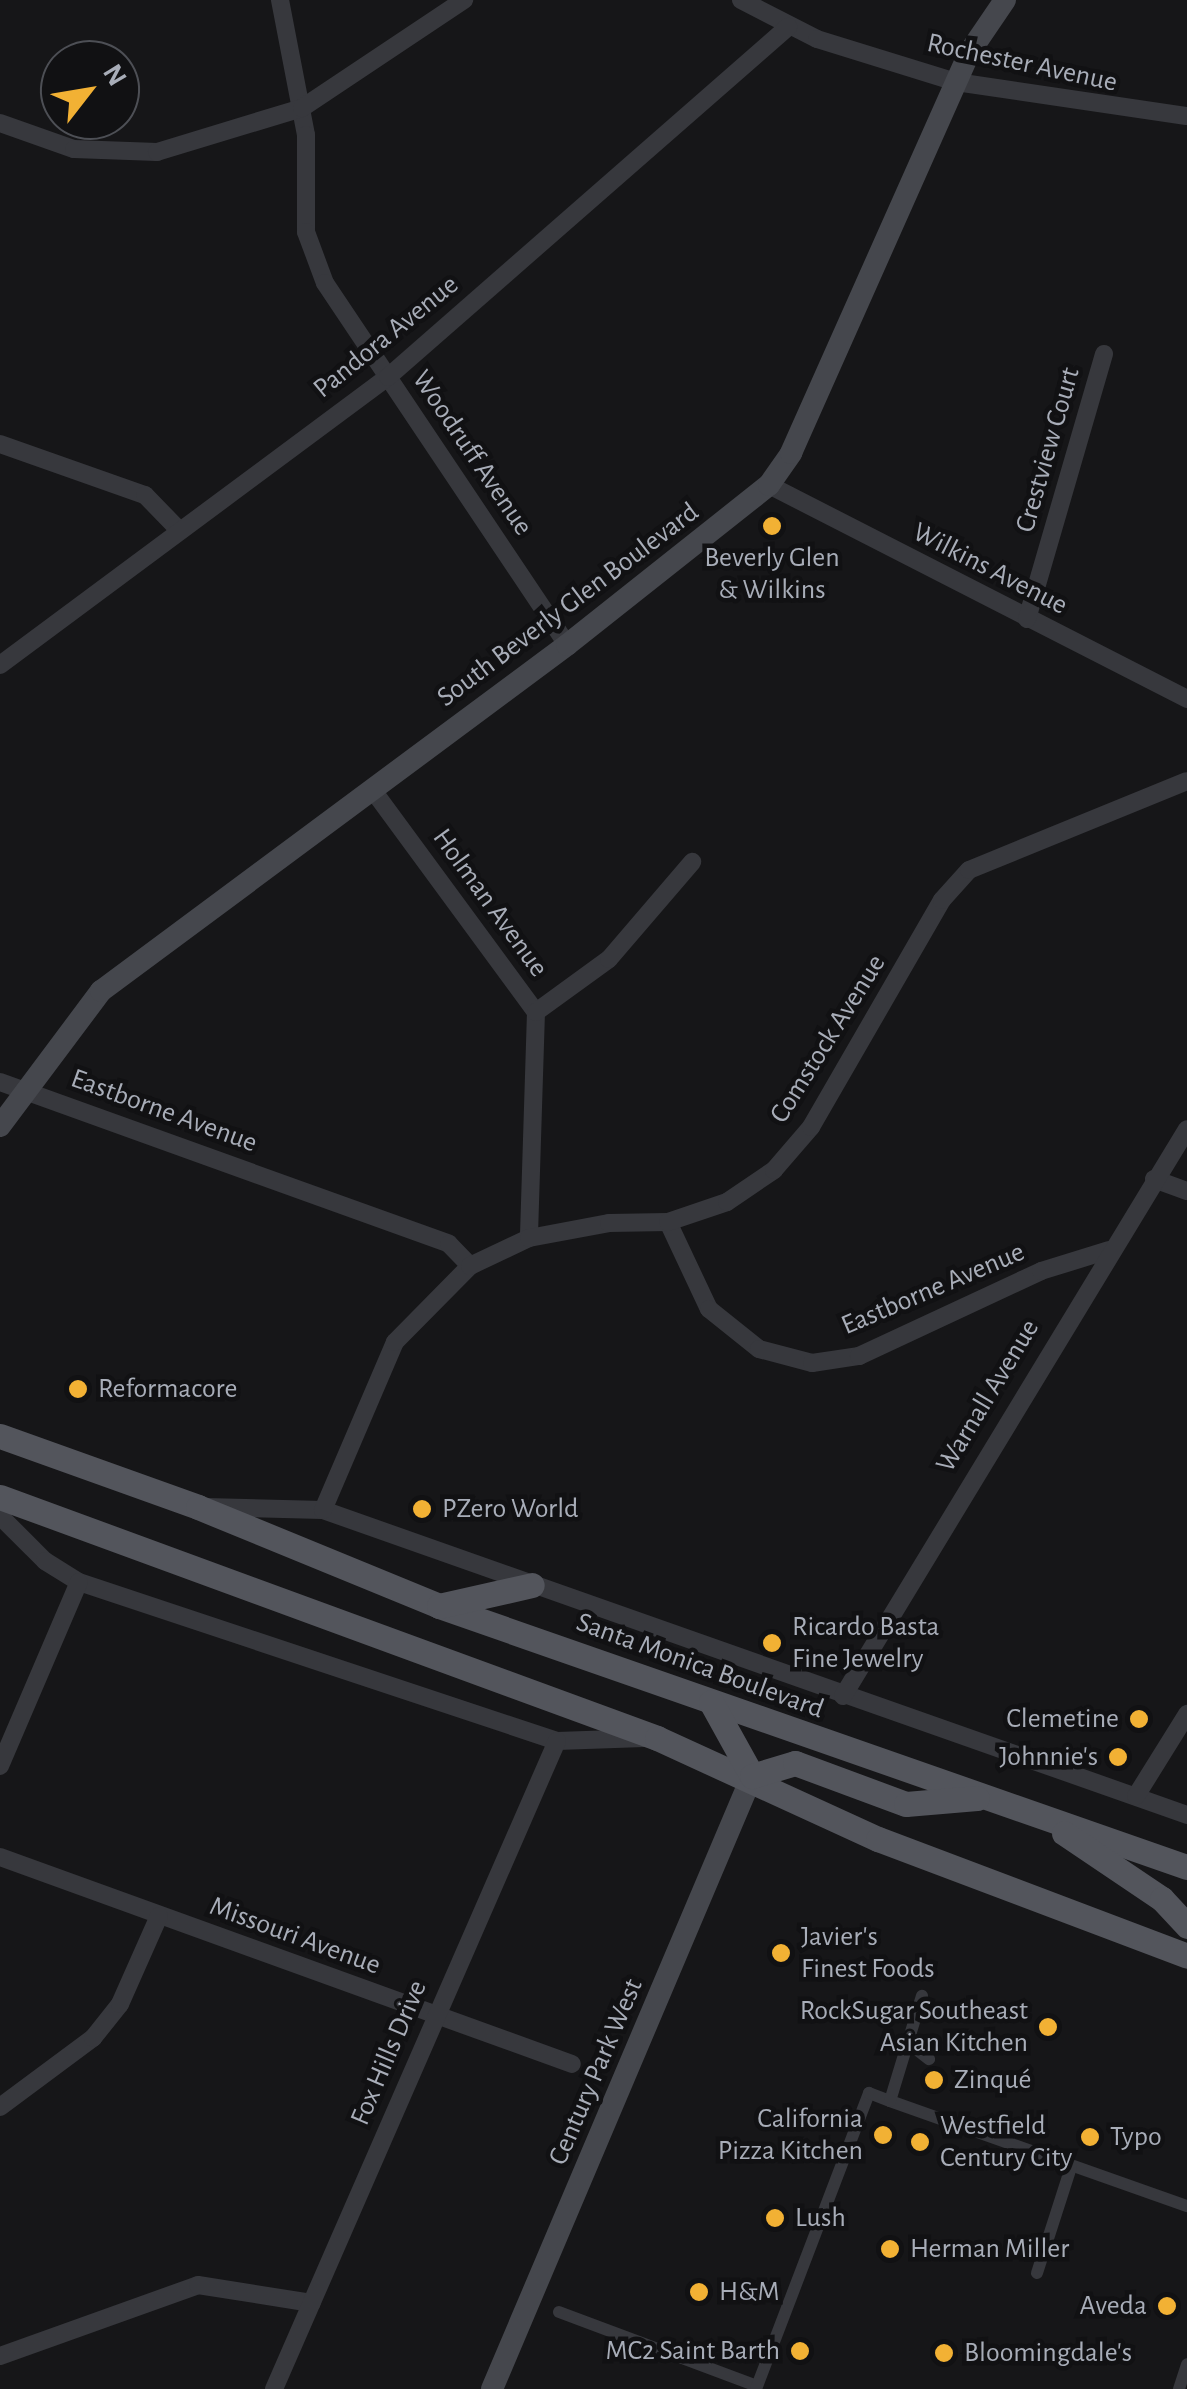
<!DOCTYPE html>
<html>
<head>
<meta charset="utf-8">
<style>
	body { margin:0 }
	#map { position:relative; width:1187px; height:2389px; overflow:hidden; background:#161618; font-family:"Alegreya Sans",sans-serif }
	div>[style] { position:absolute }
	.pedestrian>* { height:12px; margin:-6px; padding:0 6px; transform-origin:6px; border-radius:6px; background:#37383d }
	.minor>* { height:18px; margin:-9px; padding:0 9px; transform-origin:9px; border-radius:9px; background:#37383d }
	.secondary>* { height:22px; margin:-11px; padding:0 11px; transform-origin:11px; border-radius:11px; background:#45474d }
	.primary>* { height:25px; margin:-12.5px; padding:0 12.5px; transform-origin:12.5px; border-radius:12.5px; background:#53555c }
	.dots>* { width:28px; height:28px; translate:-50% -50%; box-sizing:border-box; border:5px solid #111113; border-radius:50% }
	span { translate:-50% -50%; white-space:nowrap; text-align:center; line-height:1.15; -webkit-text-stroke:9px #111113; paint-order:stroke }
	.street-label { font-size:28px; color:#a8adb8 }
	.poi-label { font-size:28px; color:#a8adb8 }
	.left { translate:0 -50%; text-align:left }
	.right { translate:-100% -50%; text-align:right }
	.north { position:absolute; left:40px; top:40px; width:100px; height:100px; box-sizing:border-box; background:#111113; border:2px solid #4d4f55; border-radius:50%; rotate:59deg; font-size:28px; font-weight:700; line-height:40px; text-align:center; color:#a8adb8 }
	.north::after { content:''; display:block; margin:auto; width:35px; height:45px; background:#f2b134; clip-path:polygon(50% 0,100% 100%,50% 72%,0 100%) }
</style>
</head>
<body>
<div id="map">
	<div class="pedestrian">
		<i style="left:911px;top:2045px;width:23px;rotate:38deg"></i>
		<i style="left:890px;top:2101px;width:315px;rotate:19.5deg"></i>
		<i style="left:1037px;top:2273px;width:111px;rotate:-72.2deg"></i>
		<i style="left:559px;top:2312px;width:211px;rotate:20.5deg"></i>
		<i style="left:756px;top:2389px;width:317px;rotate:-69.1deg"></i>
		<i style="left:869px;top:2093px;width:22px;rotate:21deg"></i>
		<i style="left:890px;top:2101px;width:110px;rotate:-73.1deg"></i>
		<i style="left:1179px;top:2389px;width:26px;rotate:-72deg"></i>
	</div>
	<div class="minor">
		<i style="left:280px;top:0;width:137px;rotate:79.1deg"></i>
		<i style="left:306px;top:135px;width:97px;rotate:90deg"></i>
		<i style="left:306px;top:232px;width:54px;rotate:69.6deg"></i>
		<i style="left:325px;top:283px;width:435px;rotate:56.2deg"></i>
		<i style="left:741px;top:0;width:85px;rotate:27.2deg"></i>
		<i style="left:817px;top:39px;width:145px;rotate:17.2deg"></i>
		<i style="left:956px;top:82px;width:233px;rotate:8.4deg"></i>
		<i style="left:0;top:123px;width:78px;rotate:19.4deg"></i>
		<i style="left:74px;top:149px;width:83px;rotate:2.1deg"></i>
		<i style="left:157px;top:152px;width:152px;rotate:-16.9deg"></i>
		<i style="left:302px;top:108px;width:195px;rotate:-33.7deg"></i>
		<i style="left:0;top:444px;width:154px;rotate:19.4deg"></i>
		<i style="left:145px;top:495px;width:46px;rotate:45.9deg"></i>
		<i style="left:769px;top:485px;width:470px;rotate:27.1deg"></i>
		<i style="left:1027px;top:619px;width:276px;rotate:-73.8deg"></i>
		<i style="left:0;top:665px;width:483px;rotate:-36.6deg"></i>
		<i style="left:388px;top:377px;width:532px;rotate:-41.19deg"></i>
		<i style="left:372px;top:789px;width:277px;rotate:53.7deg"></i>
		<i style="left:536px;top:1012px;width:226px;rotate:91.8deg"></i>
		<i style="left:536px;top:1012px;width:90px;rotate:-36deg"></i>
		<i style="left:609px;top:959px;width:128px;rotate:-49.4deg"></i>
		<i style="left:0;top:1082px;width:477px;rotate:19.8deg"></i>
		<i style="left:449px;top:1244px;width:30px;rotate:46deg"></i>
		<i style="left:1154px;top:1179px;width:35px;rotate:20deg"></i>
		<i style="left:668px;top:1222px;width:96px;rotate:64.8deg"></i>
		<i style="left:709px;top:1309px;width:64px;rotate:38.7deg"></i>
		<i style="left:759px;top:1349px;width:55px;rotate:14.8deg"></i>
		<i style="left:812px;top:1363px;width:48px;rotate:-8.5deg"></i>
		<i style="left:859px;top:1356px;width:201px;rotate:-25deg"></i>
		<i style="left:1041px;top:1271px;width:71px;rotate:-17.2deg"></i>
		<i style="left:205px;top:1507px;width:118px;rotate:1.5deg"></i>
		<i style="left:323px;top:1510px;width:916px;rotate:19.44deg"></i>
		<i style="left:323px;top:1510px;width:183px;rotate:-66.8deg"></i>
		<i style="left:395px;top:1342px;width:107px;rotate:-45.4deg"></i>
		<i style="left:470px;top:1266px;width:65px;rotate:-25.4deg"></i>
		<i style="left:529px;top:1238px;width:81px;rotate:-10.6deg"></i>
		<i style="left:609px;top:1223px;width:59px;rotate:-1deg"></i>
		<i style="left:668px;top:1222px;width:62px;rotate:-18.7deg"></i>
		<i style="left:727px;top:1202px;width:57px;rotate:-34.2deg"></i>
		<i style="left:774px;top:1170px;width:57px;rotate:-49.3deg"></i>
		<i style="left:811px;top:1127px;width:262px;rotate:-60deg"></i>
		<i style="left:942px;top:900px;width:40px;rotate:-48deg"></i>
		<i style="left:969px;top:870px;width:235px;rotate:-22.2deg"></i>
		<i style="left:0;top:1516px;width:64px;rotate:45deg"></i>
		<i style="left:45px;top:1561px;width:40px;rotate:32deg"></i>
		<i style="left:79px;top:1582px;width:504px;rotate:18.4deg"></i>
		<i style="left:557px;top:1741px;width:87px;rotate:-2deg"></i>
		<i style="left:843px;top:1696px;width:663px;rotate:-58.75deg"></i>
		<i style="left:0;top:1766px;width:200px;rotate:-66.8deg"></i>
		<i style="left:1136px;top:1796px;width:97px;rotate:-58.1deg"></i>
		<i style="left:0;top:1857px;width:608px;rotate:19.89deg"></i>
		<i style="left:0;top:2107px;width:116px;rotate:-36.6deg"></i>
		<i style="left:93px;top:2038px;width:43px;rotate:-51.5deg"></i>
		<i style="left:120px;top:2004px;width:96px;rotate:-66.1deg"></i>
		<i style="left:0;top:2356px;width:210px;rotate:-19.7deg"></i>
		<i style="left:198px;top:2285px;width:115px;rotate:9deg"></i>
		<i style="left:274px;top:2389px;width:707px;rotate:-66.41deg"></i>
	</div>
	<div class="secondary">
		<i style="left:0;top:1126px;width:169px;rotate:-53.2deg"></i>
		<i style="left:101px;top:991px;width:580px;rotate:-36.59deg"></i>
		<i style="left:567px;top:645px;width:258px;rotate:-38.4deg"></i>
		<i style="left:769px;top:485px;width:39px;rotate:-55deg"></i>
		<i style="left:791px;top:453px;width:438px;rotate:-66deg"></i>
		<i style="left:969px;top:53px;width:64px;rotate:-55.8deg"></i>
		<i style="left:492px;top:2389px;width:666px;rotate:-67.02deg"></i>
	</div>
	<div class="primary">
		<i style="left:0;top:1436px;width:210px;rotate:19.7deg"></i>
		<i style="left:198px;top:1507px;width:261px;rotate:22.3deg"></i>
		<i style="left:439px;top:1606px;width:792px;rotate:19.24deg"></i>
		<i style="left:0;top:1497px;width:700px;rotate:20.14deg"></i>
		<i style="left:657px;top:1738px;width:243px;rotate:24.6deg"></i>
		<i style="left:878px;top:1839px;width:330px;rotate:20.7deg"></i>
		<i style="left:439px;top:1606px;width:95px;rotate:-12.7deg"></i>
		<i style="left:711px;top:1702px;width:85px;rotate:61deg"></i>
		<i style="left:752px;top:1776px;width:45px;rotate:-16.8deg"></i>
		<i style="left:795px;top:1763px;width:118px;rotate:20.3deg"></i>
		<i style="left:906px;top:1804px;width:71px;rotate:-4.8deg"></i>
		<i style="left:1064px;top:1833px;width:118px;rotate:34deg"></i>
		<i style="left:1162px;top:1899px;width:37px;rotate:47deg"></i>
	</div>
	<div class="dots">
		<i style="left:772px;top:526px;background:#f2b134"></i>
		<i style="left:78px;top:1389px;background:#f2b134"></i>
		<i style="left:422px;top:1509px;background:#f2b134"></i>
		<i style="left:772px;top:1643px;background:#f2b134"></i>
		<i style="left:1139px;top:1719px;background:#f2b134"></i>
		<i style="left:1118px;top:1757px;background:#f2b134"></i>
		<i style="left:781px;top:1953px;background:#f2b134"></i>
		<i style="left:1048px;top:2027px;background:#f2b134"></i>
		<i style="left:934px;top:2080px;background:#f2b134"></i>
		<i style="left:883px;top:2135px;background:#f2b134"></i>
		<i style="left:1090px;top:2137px;background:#f2b134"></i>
		<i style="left:920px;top:2142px;background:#f2b134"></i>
		<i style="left:775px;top:2218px;background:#f2b134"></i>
		<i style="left:890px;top:2249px;background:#f2b134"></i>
		<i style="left:699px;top:2292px;background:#f2b134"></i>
		<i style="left:1167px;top:2306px;background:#f2b134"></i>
		<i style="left:800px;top:2351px;background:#f2b134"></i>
		<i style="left:944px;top:2353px;background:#f2b134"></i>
	</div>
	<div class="street-label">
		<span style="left:1022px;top:63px;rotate:12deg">Rochester Avenue</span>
		<span style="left:386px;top:337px;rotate:-39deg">Pandora Avenue</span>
		<span style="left:1048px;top:450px;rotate:-74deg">Crestview Court</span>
		<span style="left:472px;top:453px;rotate:56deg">Woodruff Avenue</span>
		<span style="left:990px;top:569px;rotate:27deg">Wilkins Avenue</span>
		<span style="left:568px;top:605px;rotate:-37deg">South Beverly Glen Boulevard</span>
		<span style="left:490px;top:903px;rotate:54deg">Holman Avenue</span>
		<span style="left:828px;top:1039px;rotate:-58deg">Comstock Avenue</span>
		<span style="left:164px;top:1111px;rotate:20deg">Eastborne Avenue</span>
		<span style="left:933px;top:1289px;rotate:-23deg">Eastborne Avenue</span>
		<span style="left:988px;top:1396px;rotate:-59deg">Warnall Avenue</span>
		<span style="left:700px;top:1666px;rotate:20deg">Santa Monica Boulevard</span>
		<span style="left:295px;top:1936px;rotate:20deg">Missouri Avenue</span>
		<span style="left:389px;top:2053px;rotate:-67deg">Fox Hills Drive</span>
		<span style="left:596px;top:2072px;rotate:-67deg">Century Park West</span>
	</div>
	<div class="poi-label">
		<span style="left:772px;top:574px">Beverly Glen<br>&amp; Wilkins</span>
		<span class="left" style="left:98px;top:1389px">Reformacore</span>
		<span class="left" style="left:442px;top:1509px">PZero World</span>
		<span class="left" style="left:792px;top:1643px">Ricardo Basta<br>Fine Jewelry</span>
		<span class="right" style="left:1119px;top:1719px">Clemetine</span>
		<span class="right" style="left:1098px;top:1757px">Johnnie's</span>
		<span class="left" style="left:801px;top:1953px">Javier's<br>Finest Foods</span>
		<span class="right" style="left:1028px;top:2027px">RockSugar Southeast<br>Asian Kitchen</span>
		<span class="left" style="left:954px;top:2080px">Zinqué</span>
		<span class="right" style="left:863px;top:2135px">California<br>Pizza Kitchen</span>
		<span class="left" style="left:940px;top:2142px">Westfield<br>Century City</span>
		<span class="left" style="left:1110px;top:2137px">Typo</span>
		<span class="left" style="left:795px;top:2218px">Lush</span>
		<span class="left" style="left:910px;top:2249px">Herman Miller</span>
		<span class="left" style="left:719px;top:2292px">H&amp;M</span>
		<span class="right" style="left:1147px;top:2306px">Aveda</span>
		<span class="right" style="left:780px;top:2351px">MC2 Saint Barth</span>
		<span class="left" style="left:964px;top:2353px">Bloomingdale's</span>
	</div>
	<div class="north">N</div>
</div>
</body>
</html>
